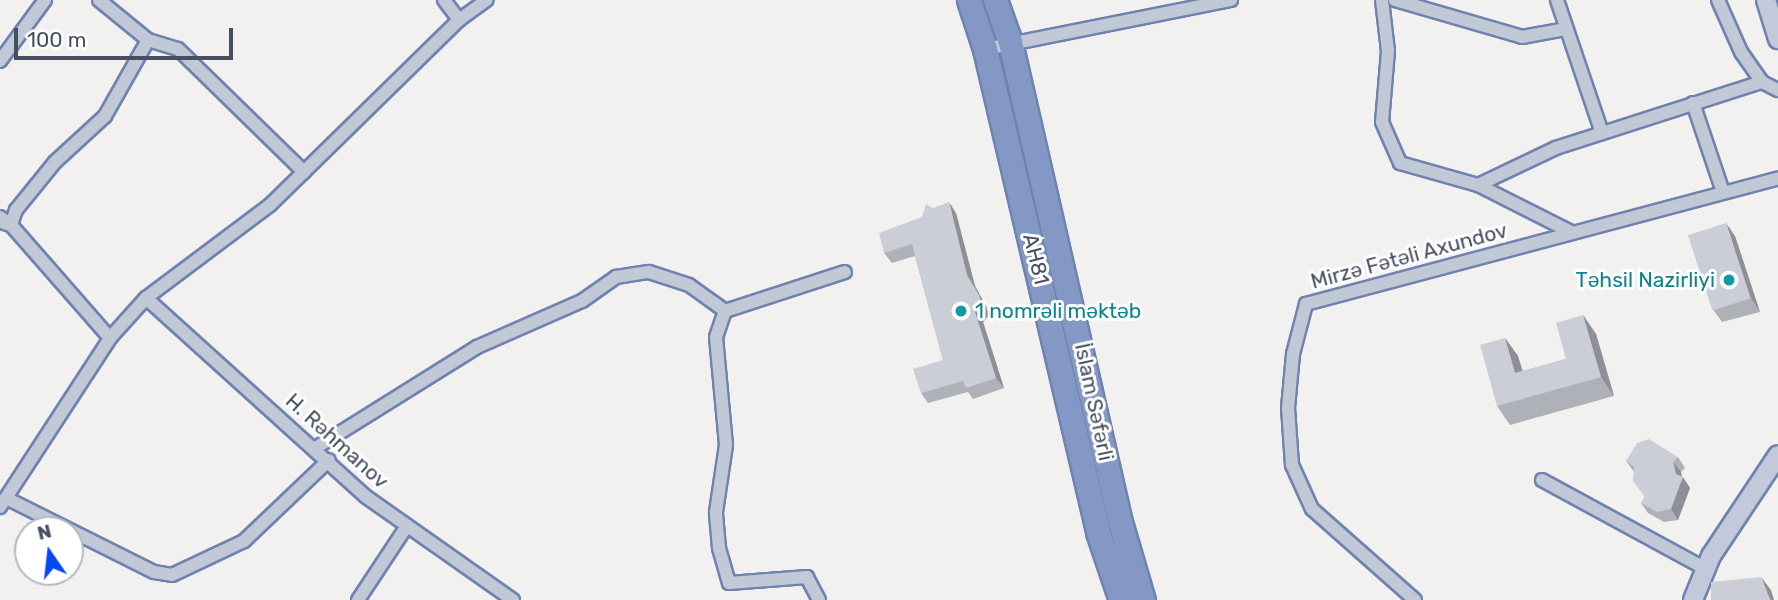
<!DOCTYPE html>
<html>
<head>
<meta charset="utf-8">
<style>
	body { margin:0 }
	#map { position:relative; width:1778px; height:600px; overflow:hidden; background:#f3f0f0; font-family:Rubik,sans-serif }
	div>[style] { position:absolute }
	.roads { filter:drop-shadow(2px 0 #6e83b0) drop-shadow(-2px 0 #6e83b0) drop-shadow(0 2px #6e83b0) drop-shadow(0 -2px #6e83b0) }
	.street>* { height:12px; margin:-6px; padding:0 6px; transform-origin:6px; border-radius:6px; background:#c2c9d6 }
	.secondary>* { height:18px; margin:-9px; padding:0 9px; transform-origin:9px; border-radius:9px; background:#c1c9db }
	.highway>* { height:23px; margin:-11.5px; padding:0 11.5px; transform-origin:11.5px; border-radius:11.5px; background:#8398c4 }
	.wall>* { inset:0; background:#afb1b8 }
	.shaded-wall>* { inset:0; background:#8e9096 }
	.building>* { inset:0; background:#cbced6; transform-origin:0 0 }
	.dots>* { width:19px; height:19px; translate:-50% -50%; box-sizing:border-box; border:4px solid #fff; border-radius:50% }
	span { translate:-50% -50%; white-space:nowrap; text-align:center; line-height:1.15; -webkit-text-stroke:6px #fff; paint-order:stroke }
	.street-label { font-size:21px; color:#464f60 }
	.culture-label { font-size:21px; color:#0d838f }
	.right { translate:-100% -50%; text-align:right }
	.left { translate:0 -50%; text-align:left }
	.north { position:absolute; left:14px; top:516px; width:70px; height:70px; box-sizing:border-box; background:#fff; border:2px solid #b5b9bf; border-radius:50%; rotate:346deg; font-size:19px; font-weight:700; line-height:28px; text-align:center; color:#464f60 }
	.north::after { content:''; display:block; margin:auto; width:24px; height:32px; background:#0648f6; clip-path:polygon(50% 0,100% 100%,50% 72%,0 100%) }
	.scale { position:absolute; left:14px; top:28px; width:219px; height:32px; box-sizing:border-box; border:4px solid #464f60; border-top:0; padding-left:9px; font-size:21px; line-height:24px; white-space:nowrap; color:#464f60; -webkit-text-stroke:5px #fff; paint-order:stroke }
</style>
</head>
<body>
<div id="map">
	<div class="roads">
		<div class="street">
			<i style="left:99px;top:0;width:63px;rotate:39.2deg"></i>
			<i style="left:148px;top:40px;width:31px;rotate:17deg"></i>
			<i style="left:178px;top:49px;width:176px;rotate:44.3deg"></i>
			<i style="left:444px;top:0;width:25px;rotate:53deg"></i>
			<i style="left:1382px;top:0;width:51px;rotate:83.3deg"></i>
			<i style="left:1388px;top:51px;width:71px;rotate:94.8deg"></i>
			<i style="left:1382px;top:122px;width:45px;rotate:66.3deg"></i>
			<i style="left:1400px;top:163px;width:81px;rotate:15.8deg"></i>
			<i style="left:1478px;top:185px;width:104px;rotate:26.8deg"></i>
			<i style="left:1395px;top:0;width:132px;rotate:16.2deg"></i>
			<i style="left:1522px;top:37px;width:45px;rotate:-10.3deg"></i>
			<i style="left:1557px;top:0;width:140px;rotate:71.3deg"></i>
			<i style="left:1718px;top:0;width:57px;rotate:66.1deg"></i>
			<i style="left:1741px;top:52px;width:37px;rotate:55deg"></i>
			<i style="left:1762px;top:82px;width:18px;rotate:27deg"></i>
			<i style="left:985px;top:49px;width:251px;rotate:-11.3deg"></i>
			<i style="left:0;top:61px;width:76px;rotate:-53.6deg"></i>
			<i style="left:1693px;top:103px;width:94px;rotate:71.4deg"></i>
			<i style="left:1478px;top:185px;width:86px;rotate:-25.4deg"></i>
			<i style="left:1556px;top:148px;width:216px;rotate:-17.8deg"></i>
			<i style="left:0;top:217px;width:14px;rotate:36deg"></i>
			<i style="left:11px;top:225px;width:16px;rotate:-72deg"></i>
			<i style="left:16px;top:210px;width:62px;rotate:-50.9deg"></i>
			<i style="left:55px;top:162px;width:68px;rotate:-42.6deg"></i>
			<i style="left:105px;top:116px;width:87px;rotate:-60.5deg"></i>
			<i style="left:4px;top:223px;width:7px;rotate:16deg"></i>
			<i style="left:11px;top:225px;width:150px;rotate:48.8deg"></i>
			<i style="left:146px;top:298px;width:295px;rotate:42.1deg"></i>
			<i style="left:365px;top:496px;width:181px;rotate:35.1deg"></i>
			<i style="left:317px;top:447px;width:189px;rotate:-32deg"></i>
			<i style="left:477px;top:347px;width:115px;rotate:-23.7deg"></i>
			<i style="left:582px;top:301px;width:42px;rotate:-35.2deg"></i>
			<i style="left:616px;top:277px;width:33px;rotate:-9deg"></i>
			<i style="left:649px;top:272px;width:42px;rotate:18deg"></i>
			<i style="left:689px;top:285px;width:44px;rotate:35.8deg"></i>
			<i style="left:1542px;top:480px;width:187px;rotate:28.5deg"></i>
			<i style="left:6px;top:498px;width:165px;rotate:26.6deg"></i>
			<i style="left:154px;top:572px;width:18px;rotate:9deg"></i>
			<i style="left:172px;top:575px;width:80px;rotate:-25.3deg"></i>
			<i style="left:244px;top:541px;width:117px;rotate:-43.6deg"></i>
			<i style="left:0;top:507px;width:202px;rotate:-56.9deg"></i>
			<i style="left:110px;top:338px;width:54px;rotate:-48deg"></i>
			<i style="left:146px;top:298px;width:155px;rotate:-36.9deg"></i>
			<i style="left:270px;top:205px;width:264px;rotate:-44.4deg"></i>
			<i style="left:459px;top:20px;width:34px;rotate:-36deg"></i>
			<i style="left:358px;top:600px;width:89px;rotate:-56.5deg"></i>
			<i style="left:819px;top:600px;width:26px;rotate:-118deg"></i>
			<i style="left:807px;top:577px;width:78px;rotate:175.6deg"></i>
			<i style="left:729px;top:583px;width:36px;rotate:-106deg"></i>
			<i style="left:719px;top:548px;width:36px;rotate:-95deg"></i>
			<i style="left:716px;top:512px;width:68px;rotate:-81.5deg"></i>
			<i style="left:726px;top:445px;width:108px;rotate:-95.3deg"></i>
			<i style="left:716px;top:337px;width:28px;rotate:-71deg"></i>
			<i style="left:725px;top:311px;width:126px;rotate:-18deg"></i>
			<i style="left:1415px;top:600px;width:137px;rotate:-138.5deg"></i>
			<i style="left:1312px;top:509px;width:48px;rotate:-114.4deg"></i>
			<i style="left:1292px;top:465px;width:57px;rotate:-94deg"></i>
			<i style="left:1288px;top:408px;width:54px;rotate:-84.7deg"></i>
			<i style="left:1293px;top:354px;width:52px;rotate:-75.4deg"></i>
			<i style="left:1306px;top:304px;width:489px;rotate:-14.9deg"></i>
		</div>
		<div class="secondary">
			<i style="left:1766px;top:0;width:41px;rotate:72.9deg"></i>
			<i style="left:1693px;top:600px;width:48px;rotate:-67.8deg"></i>
			<i style="left:1711px;top:556px;width:121px;rotate:-56.4deg"></i>
		</div>
		<div class="highway">
			<i style="left:969px;top:0;width:52px;rotate:71.9deg"></i>
			<i style="left:985px;top:49px;width:496px;rotate:76.8deg"></i>
			<i style="left:1098px;top:532px;width:72px;rotate:71.3deg"></i>
			<i style="left:995px;top:0;width:45px;rotate:70.3deg"></i>
			<i style="left:1010px;top:42px;width:492px;rotate:77.1deg"></i>
			<i style="left:1120px;top:522px;width:81px;rotate:73.6deg"></i>
		</div>
	</div>
	<div class="wall">
		<i style="clip-path:polygon(956px 213px,975px 286px,986px 306px,989px 315px,983px 322px,1004px 388px,973px 399px,968px 392px,928px 403px,921px 393px,943px 360px,915px 256px,892px 263px,884px 253px,922px 217px)"></i>
		<i style="clip-path:polygon(1735px 236px,1760px 312px,1722px 322px,1712px 308px)"></i>
		<i style="clip-path:polygon(1583px 315px,1596px 334px,1614px 396px,1510px 425px,1497px 406px,1505px 338px,1518px 356px,1523px 371px,1566px 359px)"></i>
		<i style="clip-path:polygon(1678px 457px,1685px 468px,1681px 472px,1682px 477px,1690px 488px,1678px 520px,1664px 522px,1648px 513px,1641px 503px,1645px 498px,1634px 472px,1626px 461px)"></i>
	</div>
	<div class="shaded-wall">
		<i style="clip-path:polygon(949px 202px,956px 213px,975px 286px,986px 306px,989px 315px,983px 322px,1004px 388px,996px 378px,975px 312px,967px 275px)"></i>
		<i style="clip-path:polygon(1726px 223px,1735px 236px,1760px 312px,1751px 298px)"></i>
		<i style="clip-path:polygon(1583px 315px,1596px 334px,1614px 396px,1601px 377px)"></i>
		<i style="clip-path:polygon(1505px 338px,1518px 356px,1528px 392px,1515px 373px)"></i>
		<i style="clip-path:polygon(1673px 462px,1681px 472px,1682px 479px,1683px 477px,1690px 488px,1678px 520px,1671px 509px,1676px 474px)"></i>
		<i style="clip-path:polygon(1761px 577px,1771px 590px,1774px 600px,1770px 600px)"></i>
	</div>
	<div class="building">
		<i style="clip-path:polygon(949px 202px,967px 275px,979px 295px,982px 305px,975px 312px,996px 378px,966px 388px,963px 381px,921px 393px,913px 369px,943px 360px,912px 244px,884px 253px,879px 233px,922px 217px,926px 204px,933px 208px)"></i>
		<i style="left:1726px;top:223px;width:79px;height:40px;rotate:72deg"></i>
		<i style="clip-path:polygon(1583px 315px,1601px 377px,1497px 406px,1480px 345px,1505px 338px,1515px 373px,1566px 359px,1556px 323px)"></i>
		<i style="clip-path:polygon(1649px 439px,1678px 457px,1673px 462px,1676px 474px,1683px 477px,1671px 509px,1657px 512px,1641px 503px,1645px 497px,1633px 481px,1634px 467px,1626px 461px,1637px 443px)"></i>
		<i style="clip-path:polygon(1761px 577px,1770px 600px,1711px 600px,1711px 582px)"></i>
	</div>
	<div class="dots">
		<i style="left:1729px;top:280px;background:#0f9aa8"></i>
		<i style="left:961px;top:311px;background:#0f9aa8"></i>
	</div>
	<div class="street-label">
		<span style="left:1409px;top:256px;rotate:-15deg">Mirzə Fətəli Axundov</span>
		<span style="left:1036px;top:259px;rotate:76deg">AH81</span>
		<span style="left:1094px;top:402px;rotate:78deg">İslam Səfərli</span>
		<span style="left:337px;top:441px;rotate:42deg">H. Rəhmanov</span>
	</div>
	<div class="culture-label">
		<span class="right" style="left:1715px;top:280px">Təhsil Nazirliyi</span>
		<span class="left" style="left:975px;top:311px">1 nomrəli məktəb</span>
	</div>
	<div class="north">N</div>
	<div class="scale">100 m</div>
</div>
</body>
</html>
